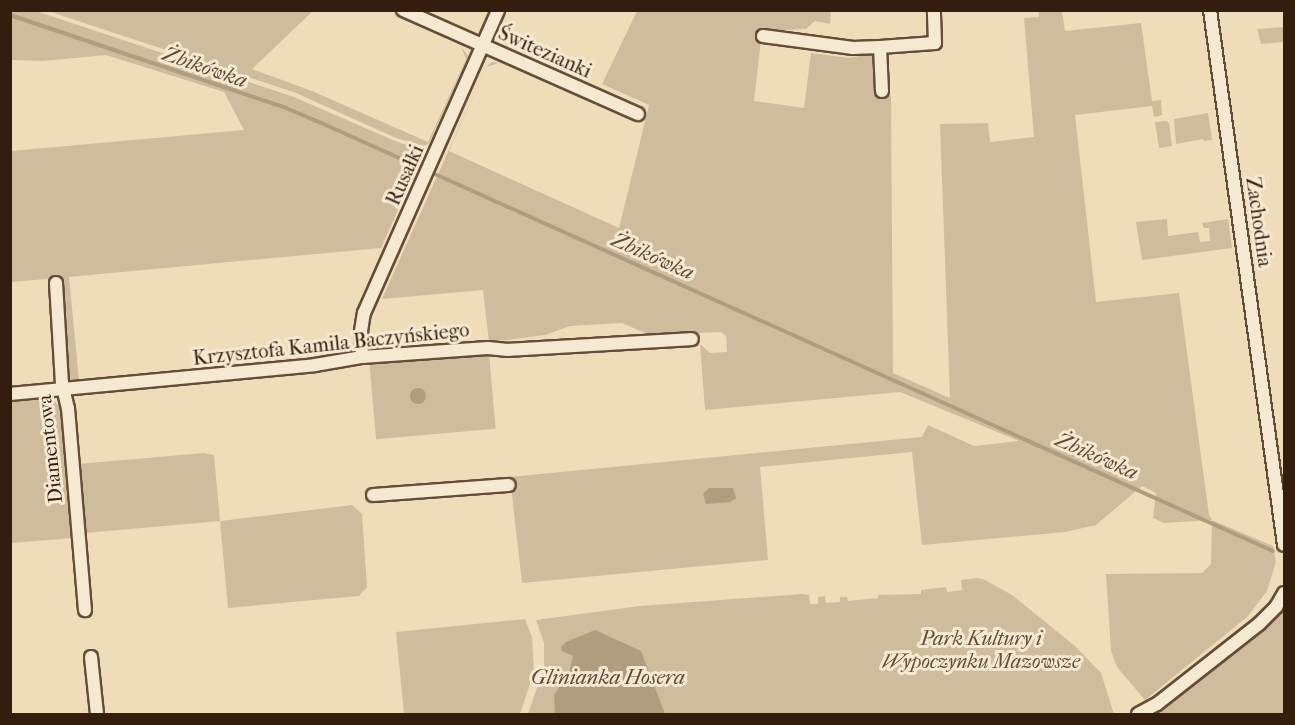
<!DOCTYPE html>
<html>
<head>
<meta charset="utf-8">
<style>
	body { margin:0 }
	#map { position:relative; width:1295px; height:725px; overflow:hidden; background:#efddb9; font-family:"IM FELL French Canon",serif }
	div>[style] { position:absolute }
	.green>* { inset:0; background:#cfbc9c; transform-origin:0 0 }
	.water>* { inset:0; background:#b09c7f }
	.round { border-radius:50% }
	.stream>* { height:4px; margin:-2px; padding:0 2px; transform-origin:2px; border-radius:2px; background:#b09c7f }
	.roads { filter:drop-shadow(2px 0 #644d38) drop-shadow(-2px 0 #644d38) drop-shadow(0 2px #644d38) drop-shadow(0 -2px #644d38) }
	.street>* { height:12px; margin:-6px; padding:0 6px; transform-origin:6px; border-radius:6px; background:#f5e9d2 }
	span { translate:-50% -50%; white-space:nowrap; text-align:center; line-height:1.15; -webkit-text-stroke:6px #f5e9d2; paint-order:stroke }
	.street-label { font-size:20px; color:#351d0d }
	.park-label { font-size:20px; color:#634d38; font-style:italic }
	.water-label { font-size:21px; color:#604935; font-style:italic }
	.frame { position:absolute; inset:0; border:12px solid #351d0d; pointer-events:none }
</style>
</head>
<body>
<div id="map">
	<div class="green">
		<i style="clip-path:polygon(11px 11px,36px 11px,294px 97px,395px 141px,421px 150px,423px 154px,381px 248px,69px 277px,79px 380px,69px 381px,66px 377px,60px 282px,46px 279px,11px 282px,11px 151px,244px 130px,224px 92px,106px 55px,43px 61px,11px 60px)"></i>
		<i style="clip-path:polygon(48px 11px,313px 11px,252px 69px,312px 91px,428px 142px,466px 59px,461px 46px,468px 56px,429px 143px,424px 146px,396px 138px,296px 93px)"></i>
		<i style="clip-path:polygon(637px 11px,831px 11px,830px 24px,815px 21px,806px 29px,762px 31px,754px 101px,804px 108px,811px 53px,849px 58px,870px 54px,874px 56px,878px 95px,891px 96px,893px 373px,950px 398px,940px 124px,988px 123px,990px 142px,1034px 137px,1024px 18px,1039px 17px,1038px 11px,1062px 11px,1065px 31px,1141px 23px,1152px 101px,1161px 100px,1162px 115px,1154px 117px,1152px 106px,1075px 115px,1096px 302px,1179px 293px,1209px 515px,1212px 520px,1273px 546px,1276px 562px,1267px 591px,1247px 617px,1145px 700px,1117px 667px,1111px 651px,1106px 574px,1202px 573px,1211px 564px,1212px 520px,1164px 523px,1153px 518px,1156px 493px,1142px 486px,1096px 525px,1065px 532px,922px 545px,912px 452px,760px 467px,768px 560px,522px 583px,510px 477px,922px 437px,928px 425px,974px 446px,1019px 441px,900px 392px,705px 410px,700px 344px,710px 353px,727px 352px,726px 336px,721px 332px,650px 335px,622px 323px,570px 326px,545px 335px,489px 342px,483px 290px,382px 299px,486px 67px,492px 62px,499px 63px,486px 67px,449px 151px,619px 228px,649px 105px,602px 84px)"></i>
		<i style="clip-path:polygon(1284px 27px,1284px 42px,1261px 44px,1257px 29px)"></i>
		<i style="clip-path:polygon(1208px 113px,1212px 140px,1204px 141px,1203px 139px,1176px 144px,1174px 119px)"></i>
		<i style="clip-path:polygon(1166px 121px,1169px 123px,1172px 146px,1159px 148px,1155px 122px)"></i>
		<i style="clip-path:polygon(1167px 219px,1168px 236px,1198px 232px,1200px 242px,1210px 241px,1209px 228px,1204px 228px,1202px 223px,1228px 219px,1232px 248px,1142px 260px,1136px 222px)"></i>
		<i style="left:489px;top:353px;width:76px;height:120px;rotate:85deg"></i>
		<i style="clip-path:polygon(51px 398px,63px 410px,73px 538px,11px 543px,11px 402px)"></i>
		<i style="clip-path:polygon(204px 453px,214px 455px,220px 521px,352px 505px,362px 514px,367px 587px,359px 596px,228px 608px,220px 521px,85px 533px,78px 464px)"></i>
		<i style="clip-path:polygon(977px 578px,983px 579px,1012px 595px,1075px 646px,1101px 673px,1114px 714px,528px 714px,544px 667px,544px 643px,536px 620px,640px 606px,802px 594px,809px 595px,810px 604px,818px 604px,818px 597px,825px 596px,826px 603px,840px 602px,840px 597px,847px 597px,848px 601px,878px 598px,878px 595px,921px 594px,921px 590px,946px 587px,947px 592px,962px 590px,961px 580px)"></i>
		<i style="clip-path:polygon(1284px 610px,1284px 714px,1153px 714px)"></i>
		<i style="clip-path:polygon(525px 619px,532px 637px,534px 672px,520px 714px,404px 714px,396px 632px)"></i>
	</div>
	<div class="water">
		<i class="round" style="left:410px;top:388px;width:16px;height:16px"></i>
		<i style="clip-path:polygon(709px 488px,733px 488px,736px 498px,730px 502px,706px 504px,703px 494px)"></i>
		<i style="clip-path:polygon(595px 630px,641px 651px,665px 714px,555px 714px,554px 695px,569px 673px,573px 656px,562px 651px,561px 647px,566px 642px)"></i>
	</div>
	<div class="stream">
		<i style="left:10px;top:15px;width:291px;rotate:18.6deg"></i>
		<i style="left:286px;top:108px;width:34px;rotate:23deg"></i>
		<i style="left:317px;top:121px;width:1048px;rotate:24.22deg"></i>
	</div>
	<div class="roads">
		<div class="street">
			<i style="left:403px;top:10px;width:257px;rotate:23.9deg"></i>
			<i style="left:1210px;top:10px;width:540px;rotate:82.12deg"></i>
			<i style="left:763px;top:36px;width:91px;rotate:7.6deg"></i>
			<i style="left:853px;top:48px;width:27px;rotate:-2deg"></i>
			<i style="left:880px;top:47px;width:44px;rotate:87.4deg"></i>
			<i style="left:880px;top:47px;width:55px;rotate:-4.2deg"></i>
			<i style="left:935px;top:43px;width:33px;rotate:-92deg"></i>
			<i style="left:56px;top:283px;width:100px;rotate:86.6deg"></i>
			<i style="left:62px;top:383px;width:26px;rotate:77deg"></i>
			<i style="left:68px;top:408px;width:203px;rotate:85.2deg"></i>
			<i style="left:362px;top:357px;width:26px;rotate:-92deg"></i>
			<i style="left:361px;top:331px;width:18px;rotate:-81deg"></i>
			<i style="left:364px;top:313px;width:331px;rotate:-66.1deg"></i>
			<i style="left:10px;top:394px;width:306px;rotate:-5.4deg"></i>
			<i style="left:315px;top:365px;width:48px;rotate:-9.7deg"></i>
			<i style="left:362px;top:357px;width:126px;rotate:-4.1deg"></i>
			<i style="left:488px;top:348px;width:20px;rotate:6deg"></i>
			<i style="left:508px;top:350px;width:184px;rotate:-3.4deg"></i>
			<i style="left:373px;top:495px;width:136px;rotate:-4.2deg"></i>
			<i style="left:91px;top:657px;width:57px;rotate:84deg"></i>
			<i style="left:1138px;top:714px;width:21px;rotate:-28deg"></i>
			<i style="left:1157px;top:704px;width:130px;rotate:-38.1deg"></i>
			<i style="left:1259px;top:624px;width:24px;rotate:-45deg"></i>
			<i style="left:1276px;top:607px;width:16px;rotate:-60deg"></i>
		</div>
	</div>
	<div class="street-label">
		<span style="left:545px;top:52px;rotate:24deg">Świtezianki</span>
		<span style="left:405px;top:175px;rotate:-66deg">Rusałki</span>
		<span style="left:1259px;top:222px;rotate:82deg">Zachodnia</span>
		<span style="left:331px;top:344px;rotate:-6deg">Krzysztofa Kamila Baczyńskiego</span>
		<span style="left:50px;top:449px;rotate:-96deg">Diamentowa</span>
	</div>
	<div class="park-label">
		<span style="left:981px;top:650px">Park Kultury i<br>Wypoczynku Mazowsze</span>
	</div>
	<div class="water-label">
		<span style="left:205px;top:67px;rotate:19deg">Żbikówka</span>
		<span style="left:653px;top:256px;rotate:24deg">Żbikówka</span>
		<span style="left:1097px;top:456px;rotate:24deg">Żbikówka</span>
		<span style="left:608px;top:677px">Glinianka Hosera</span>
	</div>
	<div class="frame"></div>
</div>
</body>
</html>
